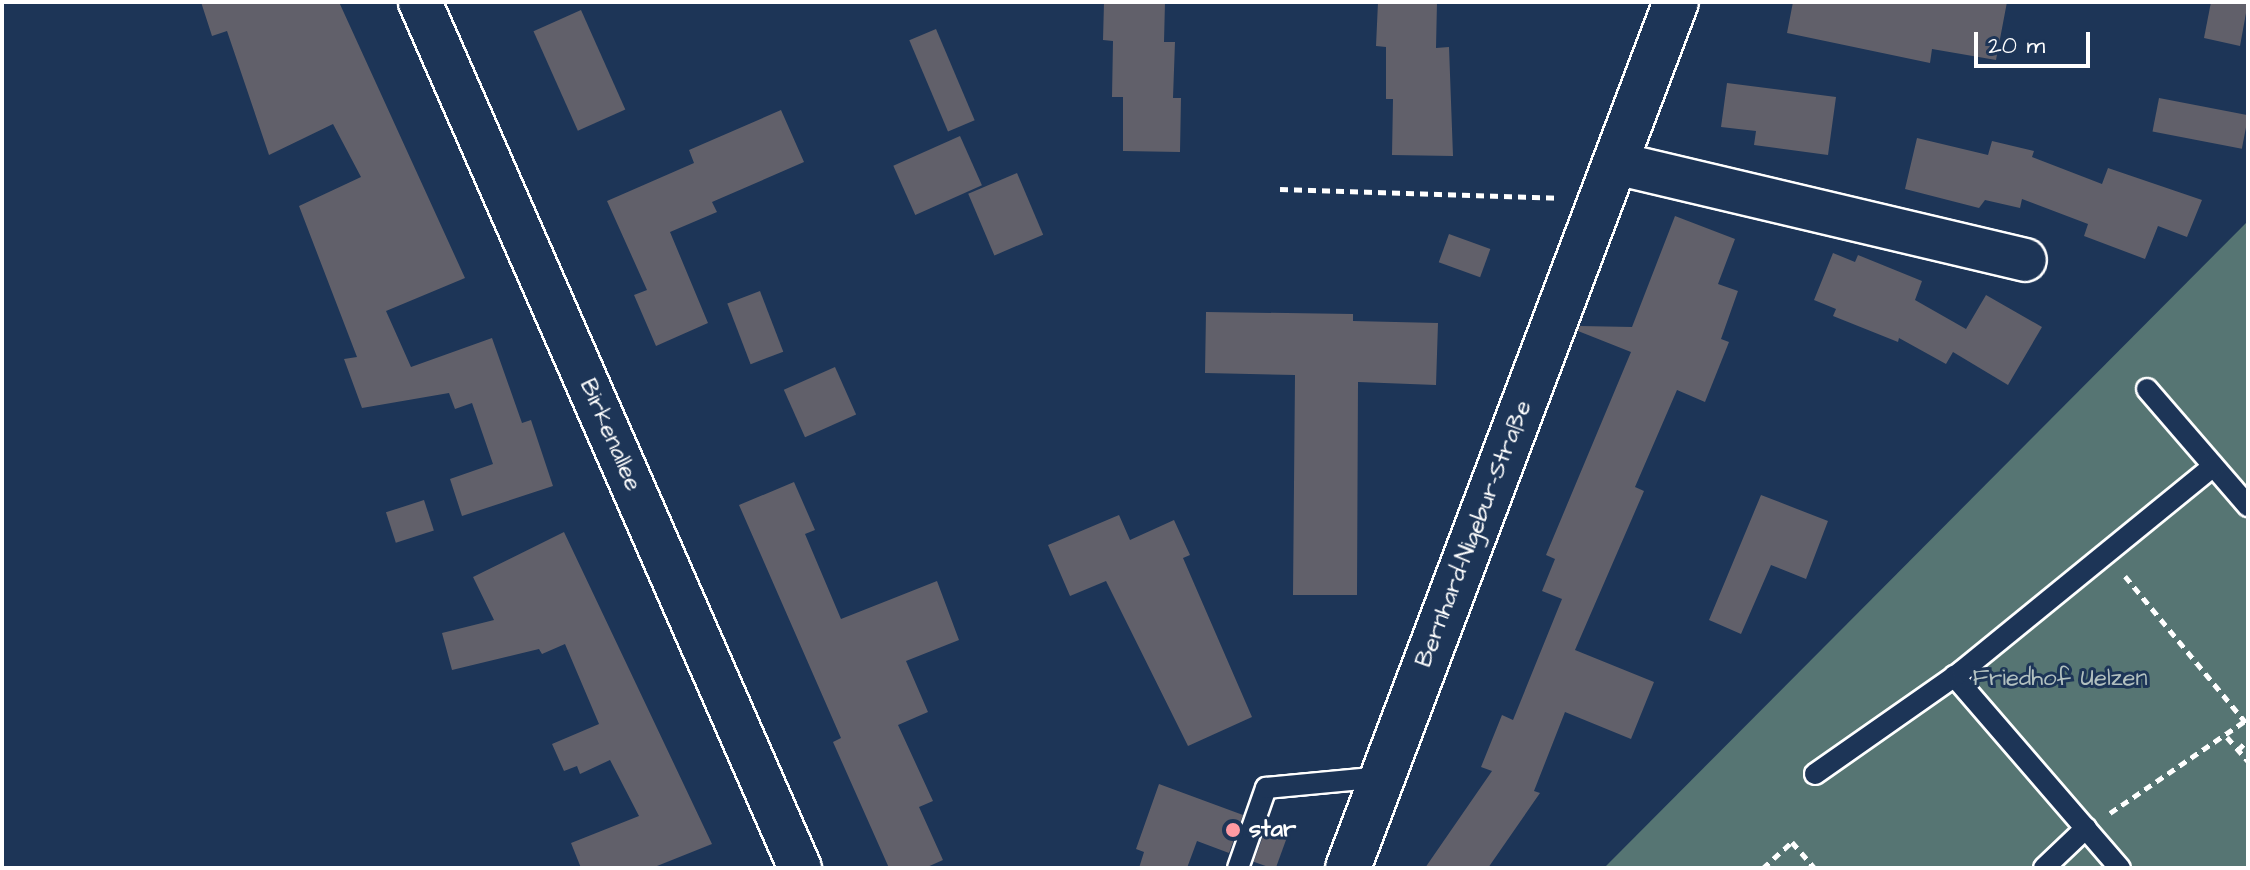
<!DOCTYPE html>
<html>
<head>
<meta charset="utf-8">
<style>
	body { margin:0 }
	#map { position:relative; width:2250px; height:870px; overflow:hidden; background:#1d3557; font-family:"Architects Daughter",sans-serif }
	div>[style] { position:absolute }
	.green>* { inset:0; background:#567573 }
	.building>* { inset:0; background:#61606a; transform-origin:0 0 }
	.path>* { height:5px; margin-top:-2.5px; transform-origin:0; background:repeating-linear-gradient(90deg,#fff 0 8px,transparent 0 14px) }
	.roads { filter:drop-shadow(2px 0 #fff) drop-shadow(-2px 0 #fff) drop-shadow(0 2px #fff) drop-shadow(0 -2px #fff) }
	.lane>* { height:20px; margin:-10px; padding:0 10px; transform-origin:10px; border-radius:10px; background:#1d3557 }
	.street>* { height:42px; margin:-21px; padding:0 21px; transform-origin:21px; border-radius:21px; background:#1d3557 }
	.secondary>* { height:44px; margin:-22px; padding:0 22px; transform-origin:22px; border-radius:22px; background:#1d3557 }
	.dots>* { width:22px; height:22px; translate:-50% -50%; box-sizing:border-box; border:4px solid #1d3557; border-radius:50% }
	span { translate:-50% -50%; white-space:nowrap; text-align:center; line-height:1.15; -webkit-text-stroke:6px #1d3557; paint-order:stroke }
	.street-label { font-size:24px; color:#fff }
	.park-label { font-size:24px; color:#b3c1c0 }
	.poi-label { font-size:24px; color:#fff; font-weight:700 }
	.left { translate:0 -50%; text-align:left }
	.frame { position:absolute; inset:0; border:4px solid #fff; pointer-events:none }
	.scale { position:absolute; left:1974px; top:32px; width:116px; height:36px; box-sizing:border-box; border:4px solid #fff; border-top:0; padding-left:10px; font-size:24px; line-height:28px; white-space:nowrap; color:#fff; -webkit-text-stroke:6px #1d3557; paint-order:stroke }
</style>
</head>
<body>
<div id="map">
	<div class="green">
		<i style="clip-path:polygon(2248px 221px,2248px 868px,1604px 868px)"></i>
	</div>
	<div class="building">
		<i style="clip-path:polygon(201px 2px,339px 2px,465px 278px,386px 311px,411px 367px,492px 338px,522px 423px,531px 420px,553px 486px,462px 516px,450px 479px,493px 464px,472px 403px,455px 409px,449px 393px,362px 408px,344px 359px,357px 357px,299px 206px,361px 177px,333px 124px,269px 155px,227px 31px,212px 36px)"></i>
		<i style="clip-path:polygon(1104px 2px,1165px 2px,1164px 42px,1175px 42px,1173px 98px,1181px 98px,1180px 152px,1123px 151px,1123px 97px,1112px 97px,1113px 41px,1103px 40px)"></i>
		<i style="clip-path:polygon(1378px 2px,1437px 2px,1436px 48px,1449px 47px,1453px 156px,1392px 155px,1393px 99px,1386px 99px,1386px 47px,1376px 46px)"></i>
		<i style="clip-path:polygon(1793px 2px,2007px 2px,1996px 60px,1932px 49px,1930px 63px,1787px 33px)"></i>
		<i style="clip-path:polygon(2211px 2px,2248px 2px,2240px 46px,2204px 38px)"></i>
		<i style="left:581px;top:10px;width:109px;height:52px;rotate:66deg"></i>
		<i style="left:936px;top:29px;width:99px;height:29px;rotate:67deg"></i>
		<i style="clip-path:polygon(1727px 83px,1836px 97px,1828px 155px,1754px 145px,1756px 131px,1721px 127px)"></i>
		<i style="left:2159px;top:98px;width:91px;height:34px;rotate:11deg"></i>
		<i style="clip-path:polygon(781px 110px,804px 162px,712px 202px,717px 212px,670px 232px,708px 323px,656px 346px,634px 295px,647px 290px,607px 201px,694px 163px,689px 150px)"></i>
		<i style="left:960px;top:136px;width:54px;height:73px;rotate:66deg"></i>
		<i style="clip-path:polygon(1917px 138px,1988px 155px,1992px 141px,2034px 151px,2032px 157px,2102px 184px,2108px 168px,2202px 200px,2187px 237px,2158px 226px,2145px 259px,2084px 236px,2088px 224px,2022px 199px,2020px 208px,1985px 200px,1979px 208px,1905px 189px)"></i>
		<i style="left:1017px;top:173px;width:67px;height:53px;rotate:67deg"></i>
		<i style="clip-path:polygon(1675px 216px,1735px 239px,1718px 284px,1738px 291px,1721px 339px,1729px 342px,1705px 402px,1677px 390px,1635px 487px,1644px 491px,1575px 650px,1654px 682px,1631px 739px,1565px 712px,1534px 791px,1540px 793px,1488px 868px,1425px 868px,1492px 771px,1481px 767px,1502px 715px,1513px 720px,1562px 599px,1542px 591px,1555px 559px,1546px 555px,1631px 352px,1578px 331px,1580px 326px,1632px 327px)"></i>
		<i style="left:1449px;top:234px;width:44px;height:30px;rotate:20deg"></i>
		<i style="clip-path:polygon(1833px 253px,1855px 262px,1858px 255px,1922px 281px,1915px 300px,1966px 329px,1986px 295px,2042px 327px,2008px 385px,1953px 352px,1946px 364px,1899px 338px,1898px 342px,1833px 316px,1836px 309px,1814px 300px)"></i>
		<i style="left:760px;top:291px;width:65px;height:35px;rotate:69deg"></i>
		<i style="clip-path:polygon(1206px 312px,1353px 314px,1353px 321px,1438px 323px,1436px 385px,1358px 382px,1357px 595px,1293px 595px,1295px 375px,1205px 373px)"></i>
		<i style="left:835px;top:367px;width:52px;height:56px;rotate:66deg"></i>
		<i style="clip-path:polygon(794px 482px,815px 530px,805px 534px,841px 619px,937px 581px,959px 640px,906px 661px,928px 712px,898px 725px,933px 801px,919px 807px,943px 860px,925px 868px,889px 868px,833px 742px,841px 738px,739px 505px)"></i>
		<i style="clip-path:polygon(1761px 495px,1828px 521px,1806px 579px,1771px 565px,1741px 634px,1709px 620px)"></i>
		<i style="left:424px;top:500px;width:32px;height:40px;rotate:72deg"></i>
		<i style="clip-path:polygon(1119px 515px,1130px 540px,1174px 520px,1190px 555px,1183px 558px,1252px 717px,1188px 746px,1106px 581px,1070px 596px,1048px 545px)"></i>
		<i style="clip-path:polygon(564px 532px,712px 844px,652px 868px,581px 868px,571px 843px,639px 816px,610px 760px,580px 774px,577px 766px,564px 771px,552px 744px,599px 724px,565px 644px,542px 654px,539px 649px,452px 670px,442px 633px,494px 620px,473px 577px)"></i>
		<i style="clip-path:polygon(1159px 784px,1243px 815px,1229px 853px,1197px 841px,1187px 868px,1139px 868px,1144px 852px,1136px 849px)"></i>
		<i style="left:1267px;top:825px;width:23px;height:39px;rotate:20deg"></i>
	</div>
	<div class="path">
		<i style="left:1280px;top:189px;width:279px;rotate:1.8deg"></i>
		<i style="left:2125px;top:576px;width:193px;rotate:50.5deg"></i>
		<i style="left:2227px;top:737px;width:32px;rotate:49deg"></i>
		<i style="left:2238px;top:750px;width:14px;rotate:-45deg"></i>
		<i style="left:2110px;top:813px;width:163px;rotate:-34.3deg"></i>
		<i style="left:1763px;top:868px;width:39px;rotate:-42deg"></i>
		<i style="left:1792px;top:842px;width:35px;rotate:49deg"></i>
	</div>
	<div class="roads">
		<div class="lane">
			<i style="left:2147px;top:389px;width:155px;rotate:49.2deg"></i>
			<i style="left:1954px;top:676px;width:254px;rotate:49.2deg"></i>
			<i style="left:1815px;top:774px;width:179px;rotate:-35deg"></i>
			<i style="left:1962px;top:671px;width:324px;rotate:-39.2deg"></i>
			<i style="left:1238px;top:868px;width:85px;rotate:-70.7deg"></i>
			<i style="left:1266px;top:788px;width:117px;rotate:-5.4deg"></i>
			<i style="left:2044px;top:868px;width:58px;rotate:-43.6deg"></i>
		</div>
		<div class="street">
			<i style="left:420px;top:2px;width:946px;rotate:66.31deg"></i>
			<i style="left:1615px;top:163px;width:421px;rotate:13.3deg"></i>
		</div>
		<div class="secondary">
			<i style="left:1348px;top:868px;width:926px;rotate:-69.26deg"></i>
		</div>
	</div>
	<div class="dots">
		<i style="left:1233px;top:830px;background:#ff9aa2"></i>
	</div>
	<div class="street-label">
		<span style="left:610px;top:435px;rotate:66deg">Birkenallee</span>
		<span style="left:1474px;top:534px;rotate:-69deg">Bernhard-Nigebur-Straße</span>
	</div>
	<div class="park-label">
		<span style="left:2060px;top:679px">Friedhof Uelzen</span>
	</div>
	<div class="poi-label">
		<span class="left" style="left:1249px;top:830px">star</span>
	</div>
	<div class="frame"></div>
	<div class="scale">20 m</div>
</div>
</body>
</html>
